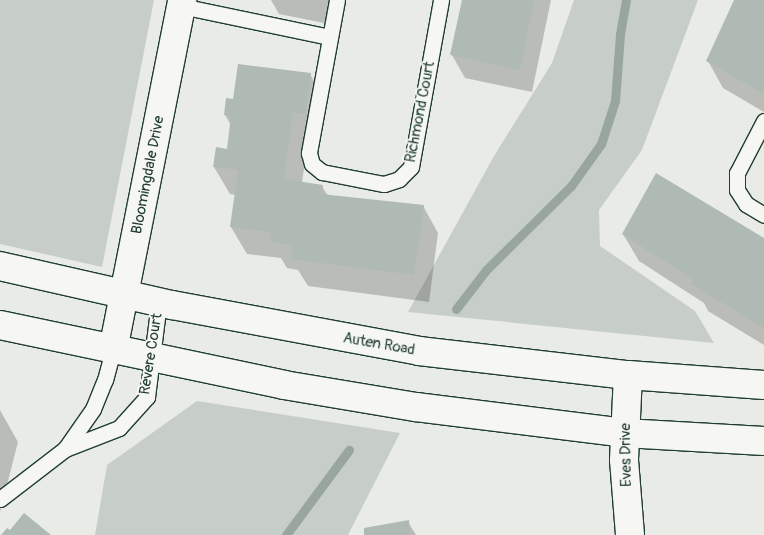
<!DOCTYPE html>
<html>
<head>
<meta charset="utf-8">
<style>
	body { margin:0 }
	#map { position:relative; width:764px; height:535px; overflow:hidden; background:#e9ebe7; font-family:Pangolin,sans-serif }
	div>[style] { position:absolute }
	.green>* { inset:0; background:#c7cec9 }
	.shadow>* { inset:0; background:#0003 }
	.stream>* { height:9px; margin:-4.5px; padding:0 4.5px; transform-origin:4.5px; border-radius:4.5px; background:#99a6a0 }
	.building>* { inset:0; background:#b0bab5 }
	.roads { filter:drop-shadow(1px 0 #1f3d34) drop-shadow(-1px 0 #1f3d34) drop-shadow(0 1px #1f3d34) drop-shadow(0 -1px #1f3d34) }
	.service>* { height:15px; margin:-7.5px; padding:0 7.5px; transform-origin:7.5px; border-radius:7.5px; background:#f6f6f2 }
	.minor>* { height:28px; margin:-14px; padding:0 14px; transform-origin:14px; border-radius:14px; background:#f6f6f2 }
	.tertiary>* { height:28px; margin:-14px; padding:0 14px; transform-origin:14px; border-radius:14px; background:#f6f6f2 }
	span { translate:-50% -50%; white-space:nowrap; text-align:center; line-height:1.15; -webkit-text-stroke:4px #f6f6f2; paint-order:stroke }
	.street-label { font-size:15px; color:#1f3d34 }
</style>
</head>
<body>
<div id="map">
	<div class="green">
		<i style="clip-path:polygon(0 0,154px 0,102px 267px,0 244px)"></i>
		<i style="clip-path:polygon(574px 0,698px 0,642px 150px,599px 210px,600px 246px,695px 311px,714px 343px,408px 312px,494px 156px,552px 63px)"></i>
		<i style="clip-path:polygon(197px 401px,400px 433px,348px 535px,95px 535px,107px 465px)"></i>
	</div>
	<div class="shadow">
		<i style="clip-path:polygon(271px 0,344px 0,339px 26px,279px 14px)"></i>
		<i style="clip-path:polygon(463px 0,551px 0,532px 92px,465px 78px,452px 55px)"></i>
		<i style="clip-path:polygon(735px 0,764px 0,764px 112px,723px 88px,708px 61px)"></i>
		<i style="clip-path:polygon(310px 74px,325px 101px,320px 141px,308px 139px,302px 183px,322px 186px,328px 196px,423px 206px,438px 233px,429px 302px,308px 286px,298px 270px,287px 268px,281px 258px,247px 254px,231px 227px,236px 195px,230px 194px,214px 167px,228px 150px,231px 125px,225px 115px,235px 100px)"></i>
		<i style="clip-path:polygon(623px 234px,764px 240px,764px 345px,708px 311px,704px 303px,639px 261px)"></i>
		<i style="clip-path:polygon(0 410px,18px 442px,0 512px)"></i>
		<i style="clip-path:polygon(408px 522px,416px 535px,366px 535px)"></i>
	</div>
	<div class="stream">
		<i style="left:456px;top:309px;width:49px;rotate:-52.4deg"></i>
		<i style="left:486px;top:270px;width:120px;rotate:-44.7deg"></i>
		<i style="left:571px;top:186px;width:52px;rotate:-54.5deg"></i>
		<i style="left:601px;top:144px;width:45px;rotate:-72deg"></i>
		<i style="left:615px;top:101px;width:67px;rotate:-85.7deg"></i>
		<i style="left:620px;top:34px;width:35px;rotate:-80deg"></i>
		<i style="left:286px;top:535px;width:106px;rotate:-53.5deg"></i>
	</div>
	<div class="building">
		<i style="clip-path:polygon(462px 0,534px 0,520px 70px,450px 55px)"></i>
		<i style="clip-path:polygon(734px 0,764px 0,764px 94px,706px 61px)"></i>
		<i style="clip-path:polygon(238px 64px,311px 73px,305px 114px,293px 112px,284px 179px,323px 185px,321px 194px,424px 205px,414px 275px,291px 259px,292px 245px,270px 242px,271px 232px,230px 227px,238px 170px,213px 167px,216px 147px,227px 149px,231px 116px,224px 115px,226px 98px,233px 99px)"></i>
		<i style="clip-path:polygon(656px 173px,764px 238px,764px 328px,691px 284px,694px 280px,622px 234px)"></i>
		<i style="clip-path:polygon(24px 513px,51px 535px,1px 535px,7px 528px,10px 530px)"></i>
		<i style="clip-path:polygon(409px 520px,410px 535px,364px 535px,364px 528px)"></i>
	</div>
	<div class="roads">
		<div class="service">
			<i style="left:337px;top:0;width:156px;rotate:100.4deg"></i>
			<i style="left:309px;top:153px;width:11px;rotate:75deg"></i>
			<i style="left:312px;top:164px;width:13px;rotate:39deg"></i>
			<i style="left:322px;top:172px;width:63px;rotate:11deg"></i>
			<i style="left:384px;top:184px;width:16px;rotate:-18deg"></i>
			<i style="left:399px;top:179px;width:17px;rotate:-45deg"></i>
			<i style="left:411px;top:167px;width:170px;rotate:-79.8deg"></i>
			<i style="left:181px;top:6px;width:151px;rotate:11.8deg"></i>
			<i style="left:764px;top:121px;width:59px;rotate:117.4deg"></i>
			<i style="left:737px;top:173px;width:17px;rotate:90deg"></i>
			<i style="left:737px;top:190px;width:17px;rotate:57deg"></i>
			<i style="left:746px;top:204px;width:21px;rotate:31deg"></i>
			<i style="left:65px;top:449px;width:49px;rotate:-55deg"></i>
			<i style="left:93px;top:409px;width:31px;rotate:-68deg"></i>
			<i style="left:105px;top:380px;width:31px;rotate:-75deg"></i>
			<i style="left:0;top:499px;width:82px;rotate:-37.6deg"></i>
			<i style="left:65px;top:449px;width:58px;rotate:-21.3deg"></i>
			<i style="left:119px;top:428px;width:42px;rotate:-47.9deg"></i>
			<i style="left:147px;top:397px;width:96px;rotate:-82.8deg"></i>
		</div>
		<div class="minor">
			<i style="left:113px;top:350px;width:357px;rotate:-78.8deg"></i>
			<i style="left:628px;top:375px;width:85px;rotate:92.7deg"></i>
			<i style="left:624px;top:460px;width:75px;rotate:85.4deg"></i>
		</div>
		<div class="tertiary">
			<i style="left:0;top:266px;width:176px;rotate:12.8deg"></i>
			<i style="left:172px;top:305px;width:251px;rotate:10.5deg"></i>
			<i style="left:419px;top:351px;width:210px;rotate:6.6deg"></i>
			<i style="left:628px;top:375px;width:136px;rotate:4.2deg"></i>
			<i style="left:0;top:325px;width:290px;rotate:11.9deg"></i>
			<i style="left:284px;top:385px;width:134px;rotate:9.5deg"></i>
			<i style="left:416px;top:407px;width:210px;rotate:7.1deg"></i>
			<i style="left:624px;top:433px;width:140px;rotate:3.3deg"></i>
		</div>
	</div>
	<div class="street-label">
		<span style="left:420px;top:112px;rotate:-79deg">Richmond Court</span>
		<span style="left:148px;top:175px;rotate:-79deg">Bloomingdale Drive</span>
		<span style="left:379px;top:344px;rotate:10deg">Auten Road</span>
		<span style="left:151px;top:354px;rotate:-81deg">Revere Court</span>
		<span style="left:626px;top:455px;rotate:-91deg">Eves Drive</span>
	</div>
</div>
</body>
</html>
